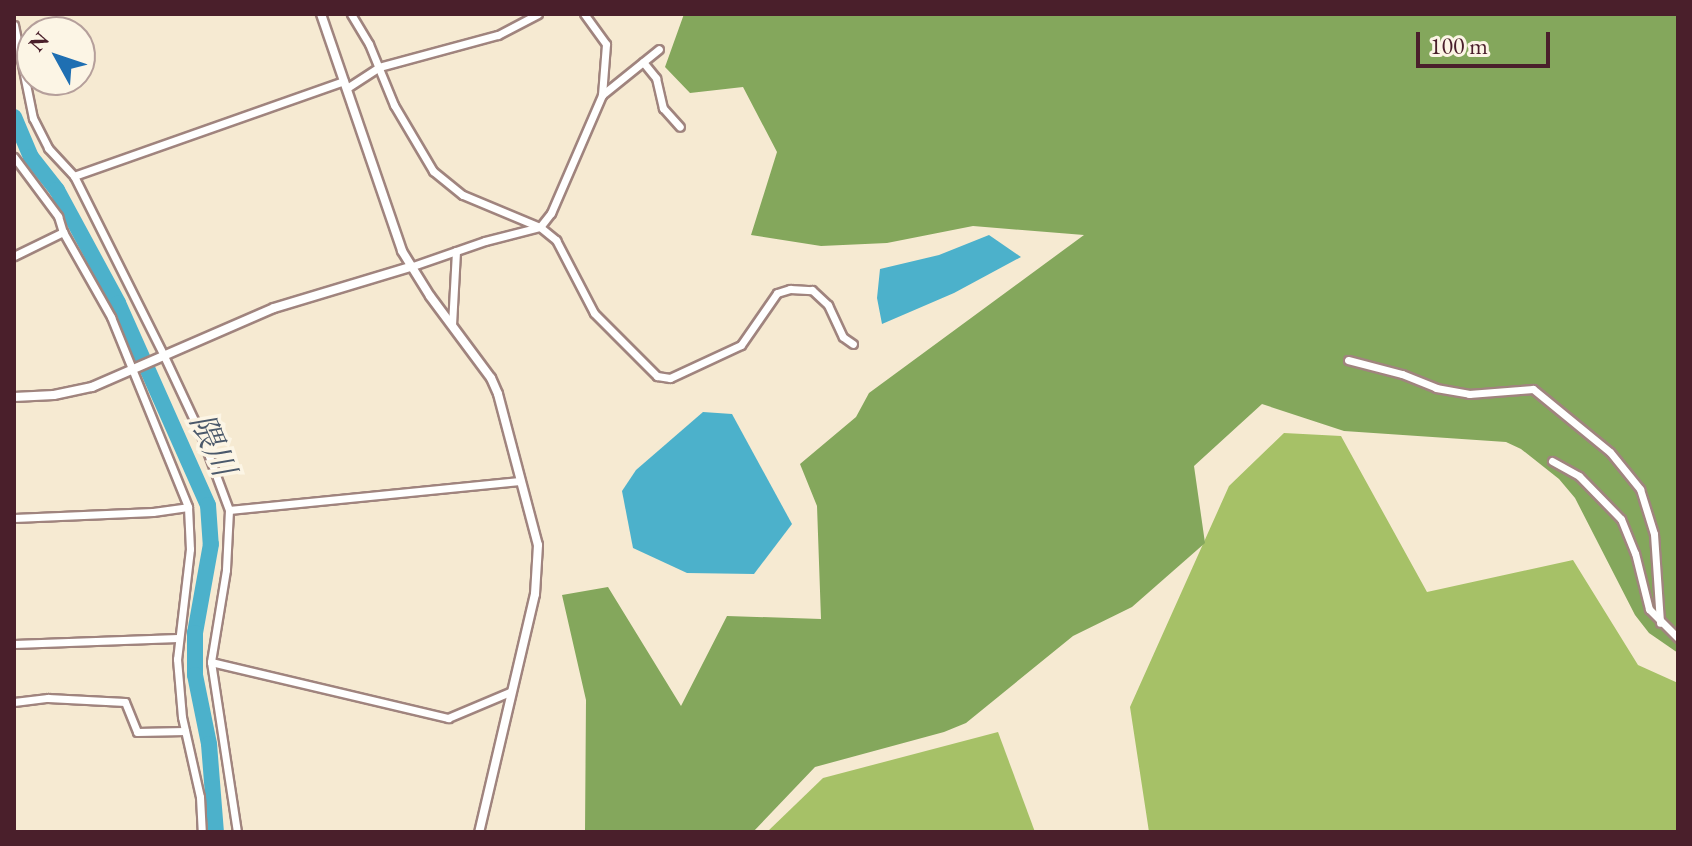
<!DOCTYPE html>
<html>
<head>
<meta charset="utf-8">
<style>
	body { margin:0 }
	#map { position:relative; width:1692px; height:846px; overflow:hidden; background:#f6ead2; font-family:"EB Garamond","Noto Serif JP",serif }
	div>[style] { position:absolute }
	.green>* { inset:0; background:#a6c167 }
	.forest>* { inset:0; background:#84a75c }
	.water>* { inset:0; background:#4cb1cb }
	.river>* { height:16px; margin:-8px; padding:0 8px; transform-origin:8px; border-radius:8px; background:#4cb1cb }
	.roads { filter:drop-shadow(2px 0 #a0847e) drop-shadow(-2px 0 #a0847e) drop-shadow(0 2px #a0847e) drop-shadow(0 -2px #a0847e) }
	.minor>* { height:7px; margin:-3.5px; padding:0 3.5px; transform-origin:3.5px; border-radius:3.5px; background:#fff }
	.tertiary>* { height:8px; margin:-4px; padding:0 4px; transform-origin:4px; border-radius:4px; background:#fff }
	span { translate:-50% -50%; white-space:nowrap; text-align:center; line-height:1.15; -webkit-text-stroke:7px #fcf5e5; paint-order:stroke }
	.water-label { font-size:32px; color:#4b596b; font-style:italic }
	.frame { position:absolute; inset:0; border:16px solid #4a1f2b; pointer-events:none }
	.north { position:absolute; left:16px; top:16px; width:80px; height:80px; box-sizing:border-box; background:#fcf5e5; border:2px solid #b59f9b; border-radius:50%; rotate:310deg; font-size:22px; font-weight:700; line-height:32px; text-align:center; color:#4a1f2b }
	.north::after { content:''; display:block; margin:auto; width:28px; height:36px; background:#1f6fb2; clip-path:polygon(50% 0,100% 100%,50% 72%,0 100%) }
	.scale { position:absolute; left:1416px; top:32px; width:134px; height:36px; box-sizing:border-box; border:4px solid #4a1f2b; border-top:0; padding-left:10px; font-size:24px; line-height:28px; white-space:nowrap; color:#4a1f2b; -webkit-text-stroke:6px #fcf5e5; paint-order:stroke }
</style>
</head>
<body>
<div id="map">
	<div class="green">
		<i style="clip-path:polygon(1284px 433px,1341px 436px,1427px 592px,1573px 560px,1638px 665px,1678px 683px,1678px 832px,1149px 832px,1130px 707px,1229px 486px)"></i>
		<i style="clip-path:polygon(998px 732px,1035px 832px,767px 832px,823px 778px)"></i>
	</div>
	<div class="forest">
		<i style="clip-path:polygon(684px 14px,1678px 14px,1678px 653px,1649px 633px,1635px 615px,1575px 498px,1559px 479px,1521px 449px,1506px 442px,1344px 431px,1262px 404px,1194px 466px,1205px 543px,1132px 607px,1073px 636px,966px 723px,944px 732px,815px 767px,753px 832px,585px 832px,586px 700px,562px 595px,608px 587px,681px 706px,727px 616px,821px 619px,817px 506px,800px 464px,856px 417px,869px 393px,1084px 235px,973px 226px,887px 243px,821px 246px,751px 235px,777px 152px,743px 87px,690px 93px,665px 67px)"></i>
	</div>
	<div class="water">
		<i style="clip-path:polygon(989px 235px,1021px 257px,954px 293px,882px 324px,877px 298px,880px 269px,939px 255px)"></i>
		<i style="clip-path:polygon(703px 412px,732px 414px,792px 524px,754px 574px,687px 573px,633px 548px,622px 491px,636px 470px)"></i>
	</div>
	<div class="river">
		<i style="left:14px;top:117px;width:43px;rotate:67deg"></i>
		<i style="left:31px;top:157px;width:42px;rotate:51.8deg"></i>
		<i style="left:57px;top:190px;width:128px;rotate:61.6deg"></i>
		<i style="left:118px;top:303px;width:221px;rotate:66deg"></i>
		<i style="left:208px;top:505px;width:39px;rotate:86deg"></i>
		<i style="left:211px;top:544px;width:90px;rotate:100.2deg"></i>
		<i style="left:195px;top:633px;width:42px;rotate:90deg"></i>
		<i style="left:195px;top:675px;width:70px;rotate:78.5deg"></i>
		<i style="left:209px;top:744px;width:88px;rotate:85.5deg"></i>
	</div>
	<div class="roads">
		<div class="minor">
			<i style="left:351px;top:14px;width:35px;rotate:59deg"></i>
			<i style="left:369px;top:44px;width:66px;rotate:67.7deg"></i>
			<i style="left:394px;top:105px;width:77px;rotate:59.4deg"></i>
			<i style="left:433px;top:171px;width:38px;rotate:39deg"></i>
			<i style="left:463px;top:195px;width:83px;rotate:22.6deg"></i>
			<i style="left:540px;top:227px;width:21px;rotate:39deg"></i>
			<i style="left:556px;top:240px;width:82px;rotate:62.5deg"></i>
			<i style="left:594px;top:313px;width:89px;rotate:45deg"></i>
			<i style="left:657px;top:376px;width:13px;rotate:9deg"></i>
			<i style="left:670px;top:378px;width:78px;rotate:-24.9deg"></i>
			<i style="left:741px;top:345px;width:63px;rotate:-55.3deg"></i>
			<i style="left:777px;top:293px;width:14px;rotate:-17deg"></i>
			<i style="left:790px;top:289px;width:22px;rotate:3deg"></i>
			<i style="left:812px;top:290px;width:22px;rotate:43deg"></i>
			<i style="left:828px;top:305px;width:35px;rotate:65deg"></i>
			<i style="left:843px;top:337px;width:12px;rotate:35deg"></i>
			<i style="left:14px;top:25px;width:95px;rotate:78.5deg"></i>
			<i style="left:33px;top:118px;width:34px;rotate:63deg"></i>
			<i style="left:48px;top:148px;width:38px;rotate:47deg"></i>
			<i style="left:74px;top:176px;width:201px;rotate:63.4deg"></i>
			<i style="left:164px;top:356px;width:87px;rotate:64.9deg"></i>
			<i style="left:201px;top:435px;width:80px;rotate:69.5deg"></i>
			<i style="left:229px;top:510px;width:60px;rotate:92.9deg"></i>
			<i style="left:226px;top:570px;width:93px;rotate:99.3deg"></i>
			<i style="left:211px;top:662px;width:172px;rotate:81.3deg"></i>
			<i style="left:643px;top:62px;width:21px;rotate:51deg"></i>
			<i style="left:656px;top:78px;width:31px;rotate:77deg"></i>
			<i style="left:663px;top:108px;width:25px;rotate:48deg"></i>
			<i style="left:347px;top:88px;width:38px;rotate:-33deg"></i>
			<i style="left:379px;top:67px;width:123px;rotate:-15.1deg"></i>
			<i style="left:498px;top:35px;width:45px;rotate:-27.7deg"></i>
			<i style="left:602px;top:95px;width:73px;rotate:-38.9deg"></i>
			<i style="left:14px;top:157px;width:74px;rotate:53.3deg"></i>
			<i style="left:58px;top:216px;width:17px;rotate:73deg"></i>
			<i style="left:63px;top:232px;width:98px;rotate:60.5deg"></i>
			<i style="left:111px;top:317px;width:205px;rotate:67.9deg"></i>
			<i style="left:188px;top:507px;width:42px;rotate:87.3deg"></i>
			<i style="left:190px;top:549px;width:111px;rotate:96.7deg"></i>
			<i style="left:177px;top:659px;width:58px;rotate:85.1deg"></i>
			<i style="left:182px;top:717px;width:82px;rotate:77.3deg"></i>
			<i style="left:200px;top:797px;width:35px;rotate:87deg"></i>
			<i style="left:74px;top:176px;width:286px;rotate:-19.4deg"></i>
			<i style="left:14px;top:256px;width:55px;rotate:-26.1deg"></i>
			<i style="left:410px;top:267px;width:79px;rotate:-19.1deg"></i>
			<i style="left:485px;top:241px;width:57px;rotate:-14.3deg"></i>
			<i style="left:540px;top:227px;width:18px;rotate:-52deg"></i>
			<i style="left:551px;top:213px;width:129px;rotate:-66.6deg"></i>
			<i style="left:602px;top:95px;width:51px;rotate:-85.5deg"></i>
			<i style="left:606px;top:44px;width:37px;rotate:-126deg"></i>
			<i style="left:452px;top:325px;width:74px;rotate:-86.9deg"></i>
			<i style="left:1348px;top:360px;width:56px;rotate:14.5deg"></i>
			<i style="left:1402px;top:374px;width:37px;rotate:22deg"></i>
			<i style="left:1436px;top:388px;width:34px;rotate:10deg"></i>
			<i style="left:1469px;top:394px;width:64px;rotate:-4.5deg"></i>
			<i style="left:1533px;top:389px;width:99px;rotate:39.3deg"></i>
			<i style="left:1610px;top:452px;width:48px;rotate:51deg"></i>
			<i style="left:1640px;top:489px;width:47px;rotate:72.7deg"></i>
			<i style="left:1654px;top:534px;width:89px;rotate:86.1deg"></i>
			<i style="left:1552px;top:461px;width:31px;rotate:29deg"></i>
			<i style="left:1579px;top:476px;width:60px;rotate:45.7deg"></i>
			<i style="left:1621px;top:519px;width:37px;rotate:68deg"></i>
			<i style="left:1635px;top:553px;width:58px;rotate:76deg"></i>
			<i style="left:1649px;top:609px;width:41px;rotate:45deg"></i>
			<i style="left:229px;top:510px;width:292px;rotate:-5.7deg"></i>
			<i style="left:14px;top:518px;width:139px;rotate:-2.5deg"></i>
			<i style="left:153px;top:512px;width:35px;rotate:-8deg"></i>
			<i style="left:14px;top:644px;width:164px;rotate:-2.1deg"></i>
			<i style="left:211px;top:662px;width:244px;rotate:13.3deg"></i>
			<i style="left:448px;top:718px;width:67px;rotate:-22.8deg"></i>
			<i style="left:14px;top:702px;width:34px;rotate:-7deg"></i>
			<i style="left:48px;top:698px;width:77px;rotate:3deg"></i>
			<i style="left:125px;top:702px;width:32px;rotate:68deg"></i>
			<i style="left:137px;top:732px;width:48px;rotate:-1.2deg"></i>
		</div>
		<div class="tertiary">
			<i style="left:321px;top:14px;width:250px;rotate:71.1deg"></i>
			<i style="left:402px;top:251px;width:53px;rotate:58.1deg"></i>
			<i style="left:430px;top:296px;width:102px;rotate:53.4deg"></i>
			<i style="left:491px;top:378px;width:17px;rotate:66deg"></i>
			<i style="left:498px;top:394px;width:156px;rotate:75.2deg"></i>
			<i style="left:538px;top:545px;width:49px;rotate:93.5deg"></i>
			<i style="left:535px;top:594px;width:244px;rotate:103.2deg"></i>
			<i style="left:14px;top:397px;width:40px;rotate:-2.9deg"></i>
			<i style="left:54px;top:395px;width:39px;rotate:-12deg"></i>
			<i style="left:92px;top:387px;width:198px;rotate:-23.5deg"></i>
			<i style="left:274px;top:308px;width:142px;rotate:-16.8deg"></i>
		</div>
	</div>
	<div class="water-label">
		<span style="left:213px;top:445px;rotate:66deg">隈川</span>
	</div>
	<div class="frame"></div>
	<div class="north">N</div>
	<div class="scale">100 m</div>
</div>
</body>
</html>
